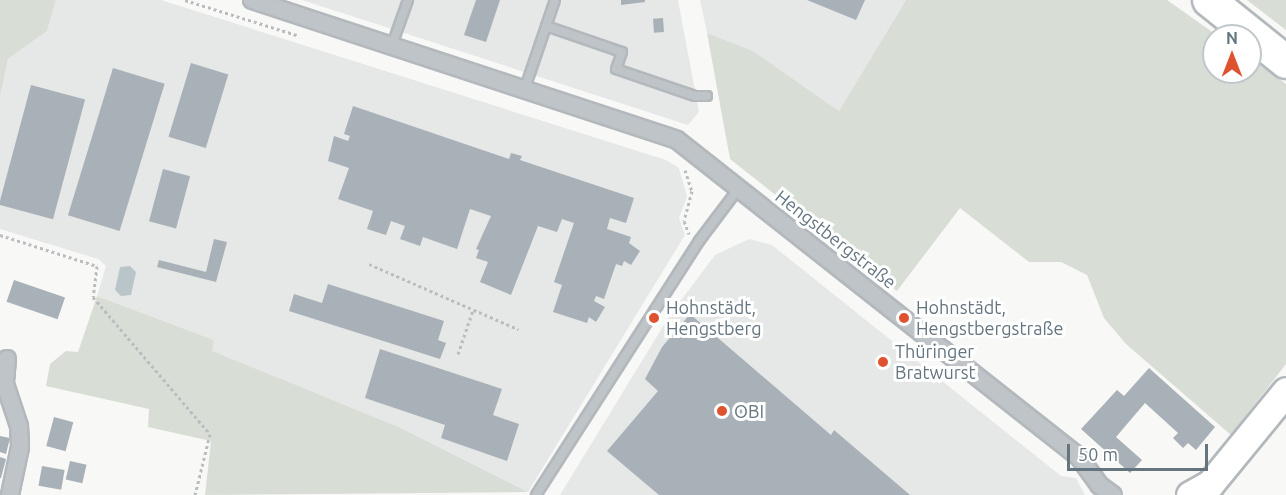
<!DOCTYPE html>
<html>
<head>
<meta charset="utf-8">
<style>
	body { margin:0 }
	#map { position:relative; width:1286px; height:495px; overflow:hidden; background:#f8f8f6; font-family:Ubuntu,sans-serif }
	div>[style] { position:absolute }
	.built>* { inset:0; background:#e6e7e7 }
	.green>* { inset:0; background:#d8ddd5 }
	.water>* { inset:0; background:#b9c5c9 }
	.building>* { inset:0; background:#a8b1b7; transform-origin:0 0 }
	.path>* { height:3px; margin-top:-1.5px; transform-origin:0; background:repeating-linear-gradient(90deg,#babdc0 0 3px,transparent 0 6px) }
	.roads { filter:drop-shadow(2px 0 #b3b8bc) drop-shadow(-2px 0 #b3b8bc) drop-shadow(0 2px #b3b8bc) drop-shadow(0 -2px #b3b8bc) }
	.service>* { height:8px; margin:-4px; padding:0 4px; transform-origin:4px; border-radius:4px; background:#bfc4c8 }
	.minor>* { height:16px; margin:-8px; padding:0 8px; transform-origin:8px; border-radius:8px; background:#bfc4c8 }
	.primary>* { height:27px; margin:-13.5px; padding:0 13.5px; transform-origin:13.5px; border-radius:13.5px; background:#fff }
	.motorway>* { height:32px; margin:-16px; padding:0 16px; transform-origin:16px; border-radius:16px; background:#fff }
	.dots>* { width:16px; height:16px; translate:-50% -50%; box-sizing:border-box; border:3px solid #fff; border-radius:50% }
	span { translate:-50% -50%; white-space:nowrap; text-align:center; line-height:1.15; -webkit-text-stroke:6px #fff; paint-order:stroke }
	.street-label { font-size:18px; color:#647580 }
	.poi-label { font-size:18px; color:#647580 }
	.left { translate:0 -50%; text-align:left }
	.north { position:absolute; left:1202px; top:24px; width:60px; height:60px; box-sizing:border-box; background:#fff; border:2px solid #c1c8cc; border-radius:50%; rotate:0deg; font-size:16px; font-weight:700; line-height:24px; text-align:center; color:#647580 }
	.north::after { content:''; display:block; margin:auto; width:21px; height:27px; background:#de5230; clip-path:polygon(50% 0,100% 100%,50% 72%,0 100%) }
	.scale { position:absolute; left:1067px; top:444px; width:141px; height:27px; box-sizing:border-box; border:3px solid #647580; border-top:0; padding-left:8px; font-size:18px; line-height:21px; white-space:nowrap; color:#647580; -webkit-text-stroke:4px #fff; paint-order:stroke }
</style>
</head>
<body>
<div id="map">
	<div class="built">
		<i style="clip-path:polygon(56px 0,161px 0,666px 160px,679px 168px,687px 197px,679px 218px,685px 235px,528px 492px,401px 428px,211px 351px,214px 340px,97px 296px,106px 266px,98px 259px,0 229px,0 97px,8px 59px,47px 31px)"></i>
		<i style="clip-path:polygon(302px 0,678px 0,699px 112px,688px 125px)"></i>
		<i style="clip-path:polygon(700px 0,906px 0,839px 111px,753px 51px,707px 33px)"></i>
		<i style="clip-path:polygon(749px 239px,772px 245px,1061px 476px,1076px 478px,1085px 495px,560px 495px,670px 315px,715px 255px)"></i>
	</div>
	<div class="green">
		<i style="clip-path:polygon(0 0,56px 0,47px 31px,8px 59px,0 97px)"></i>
		<i style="clip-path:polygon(906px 0,1167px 0,1218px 36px,1214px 36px,1214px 72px,1250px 72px,1250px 58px,1286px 84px,1286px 364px,1231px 435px,1126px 344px,1104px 318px,1087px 275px,1061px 262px,1029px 262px,960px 208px,897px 291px,730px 159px,707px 33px,753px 51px,839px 111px)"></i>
		<i style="clip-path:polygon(1247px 0,1286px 0,1286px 30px)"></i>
		<i style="clip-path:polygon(97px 296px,214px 340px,212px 351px,401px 428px,528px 492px,205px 495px,211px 441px,148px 427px,149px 409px,46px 386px,50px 364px,66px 351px,78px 352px)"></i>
	</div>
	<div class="water">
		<i style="clip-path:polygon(130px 266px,136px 272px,131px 295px,121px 296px,115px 290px,120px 267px)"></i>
	</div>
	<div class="building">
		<i style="clip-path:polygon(476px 0,500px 0,486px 42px,464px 35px)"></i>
		<i style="clip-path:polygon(621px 0,645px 0,645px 2px,621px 5px)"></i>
		<i style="clip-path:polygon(807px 0,865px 0,856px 20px)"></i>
		<i style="left:663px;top:18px;width:14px;height:10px;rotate:86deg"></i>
		<i style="left:191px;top:63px;width:39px;height:77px;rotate:17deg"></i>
		<i style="left:113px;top:68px;width:54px;height:154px;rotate:17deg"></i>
		<i style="left:31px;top:85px;width:56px;height:124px;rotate:15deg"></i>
		<i style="clip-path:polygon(353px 106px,509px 159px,511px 153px,522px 156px,520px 160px,634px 198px,626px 223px,610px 218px,607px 229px,631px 237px,629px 243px,640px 251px,631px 265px,624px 261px,622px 266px,616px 264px,604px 299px,596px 296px,594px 301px,605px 307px,596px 322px,589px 317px,587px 323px,553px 312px,562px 285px,554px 282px,574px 223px,562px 219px,557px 232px,538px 226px,511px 295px,480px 282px,488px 262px,476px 258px,479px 250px,476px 249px,491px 216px,470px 209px,457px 249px,423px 237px,420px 246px,400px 239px,405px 226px,391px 221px,386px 235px,367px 229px,373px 211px,338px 199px,349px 168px,328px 161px,334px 136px,348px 141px,350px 136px,344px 134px)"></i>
		<i style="left:163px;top:169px;width:28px;height:54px;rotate:15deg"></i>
		<i style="clip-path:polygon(214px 239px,227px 242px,216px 282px,157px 267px,159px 260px,206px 272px)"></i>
		<i style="left:14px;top:280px;width:54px;height:23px;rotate:19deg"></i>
		<i style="clip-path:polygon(328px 284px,444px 321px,438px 340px,446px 343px,440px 359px,289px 311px,294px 294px,322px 303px)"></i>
		<i style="clip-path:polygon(690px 314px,831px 435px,834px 430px,910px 495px,659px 495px,607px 451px,658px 391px,645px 379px,662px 347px)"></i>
		<i style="clip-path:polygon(380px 349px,502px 389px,493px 415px,519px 424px,507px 461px,441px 438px,445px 425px,365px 398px)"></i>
		<i style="clip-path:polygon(1149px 368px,1215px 427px,1196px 450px,1188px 443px,1183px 448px,1173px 438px,1178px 433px,1145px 403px,1116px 437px,1142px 460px,1130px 473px,1081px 429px,1117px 390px,1124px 396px)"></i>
		<i style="left:54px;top:417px;width:20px;height:30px;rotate:15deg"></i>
		<i style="clip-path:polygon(0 436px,10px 438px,6px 454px,0 452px)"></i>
		<i style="clip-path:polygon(0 457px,6px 459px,1px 478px,0 478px)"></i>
		<i style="left:70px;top:461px;width:17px;height:19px;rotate:13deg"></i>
		<i style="left:42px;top:466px;width:23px;height:20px;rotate:10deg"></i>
	</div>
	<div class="path">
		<i style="left:185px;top:0;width:117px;rotate:17.4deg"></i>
		<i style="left:685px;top:170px;width:22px;rotate:72deg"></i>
		<i style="left:692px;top:191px;width:31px;rotate:105deg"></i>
		<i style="left:684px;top:221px;width:14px;rotate:69deg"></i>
		<i style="left:0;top:235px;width:102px;rotate:17.7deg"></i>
		<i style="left:97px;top:266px;width:31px;rotate:97deg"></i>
		<i style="left:93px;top:297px;width:180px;rotate:49.5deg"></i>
		<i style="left:210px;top:434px;width:63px;rotate:103.8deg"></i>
		<i style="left:369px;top:264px;width:163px;rotate:23.6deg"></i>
		<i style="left:458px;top:354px;width:46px;rotate:-71.2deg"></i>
	</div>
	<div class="roads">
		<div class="service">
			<i style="left:546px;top:26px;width:80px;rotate:18.9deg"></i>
			<i style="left:622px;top:52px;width:18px;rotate:109deg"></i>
			<i style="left:616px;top:69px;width:83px;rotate:18.9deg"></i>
			<i style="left:695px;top:96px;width:12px"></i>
			<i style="left:392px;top:45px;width:48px;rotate:-70.4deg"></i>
			<i style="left:525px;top:88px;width:93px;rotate:-71.2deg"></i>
			<i style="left:536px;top:495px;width:302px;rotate:-57.3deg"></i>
			<i style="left:699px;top:241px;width:66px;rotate:-53deg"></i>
		</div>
		<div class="minor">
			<i style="left:252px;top:0;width:447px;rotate:18.2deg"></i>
			<i style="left:677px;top:140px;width:512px;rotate:38.26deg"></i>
			<i style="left:1079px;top:457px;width:34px;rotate:54deg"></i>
			<i style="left:1099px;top:485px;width:17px;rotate:36deg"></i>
			<i style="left:7px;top:359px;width:25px;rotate:95deg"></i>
			<i style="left:5px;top:384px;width:44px;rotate:71.6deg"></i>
			<i style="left:19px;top:426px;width:21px;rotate:87deg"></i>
			<i style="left:20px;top:447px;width:49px;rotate:101.8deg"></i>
		</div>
		<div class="primary">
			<i style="left:1190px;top:495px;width:23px;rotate:-29deg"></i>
			<i style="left:1210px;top:484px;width:120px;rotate:-50.7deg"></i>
		</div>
		<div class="motorway">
			<i style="left:1209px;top:0;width:99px;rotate:38.8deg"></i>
		</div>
	</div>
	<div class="dots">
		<i style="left:654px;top:318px;background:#de5230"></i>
		<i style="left:904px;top:318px;background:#de5230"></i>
		<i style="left:883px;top:362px;background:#de5230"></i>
		<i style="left:722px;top:411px;background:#de5230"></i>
	</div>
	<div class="street-label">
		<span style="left:836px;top:239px;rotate:38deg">Hengstbergstraße</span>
	</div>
	<div class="poi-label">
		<span class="left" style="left:666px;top:318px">Hohnstädt,<br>Hengstberg</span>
		<span class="left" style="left:916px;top:318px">Hohnstädt,<br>Hengstbergstraße</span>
		<span class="left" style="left:895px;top:362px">Thüringer<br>Bratwurst</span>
		<span class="left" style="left:734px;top:411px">OBI</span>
	</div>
	<div class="north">N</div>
	<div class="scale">50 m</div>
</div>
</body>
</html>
